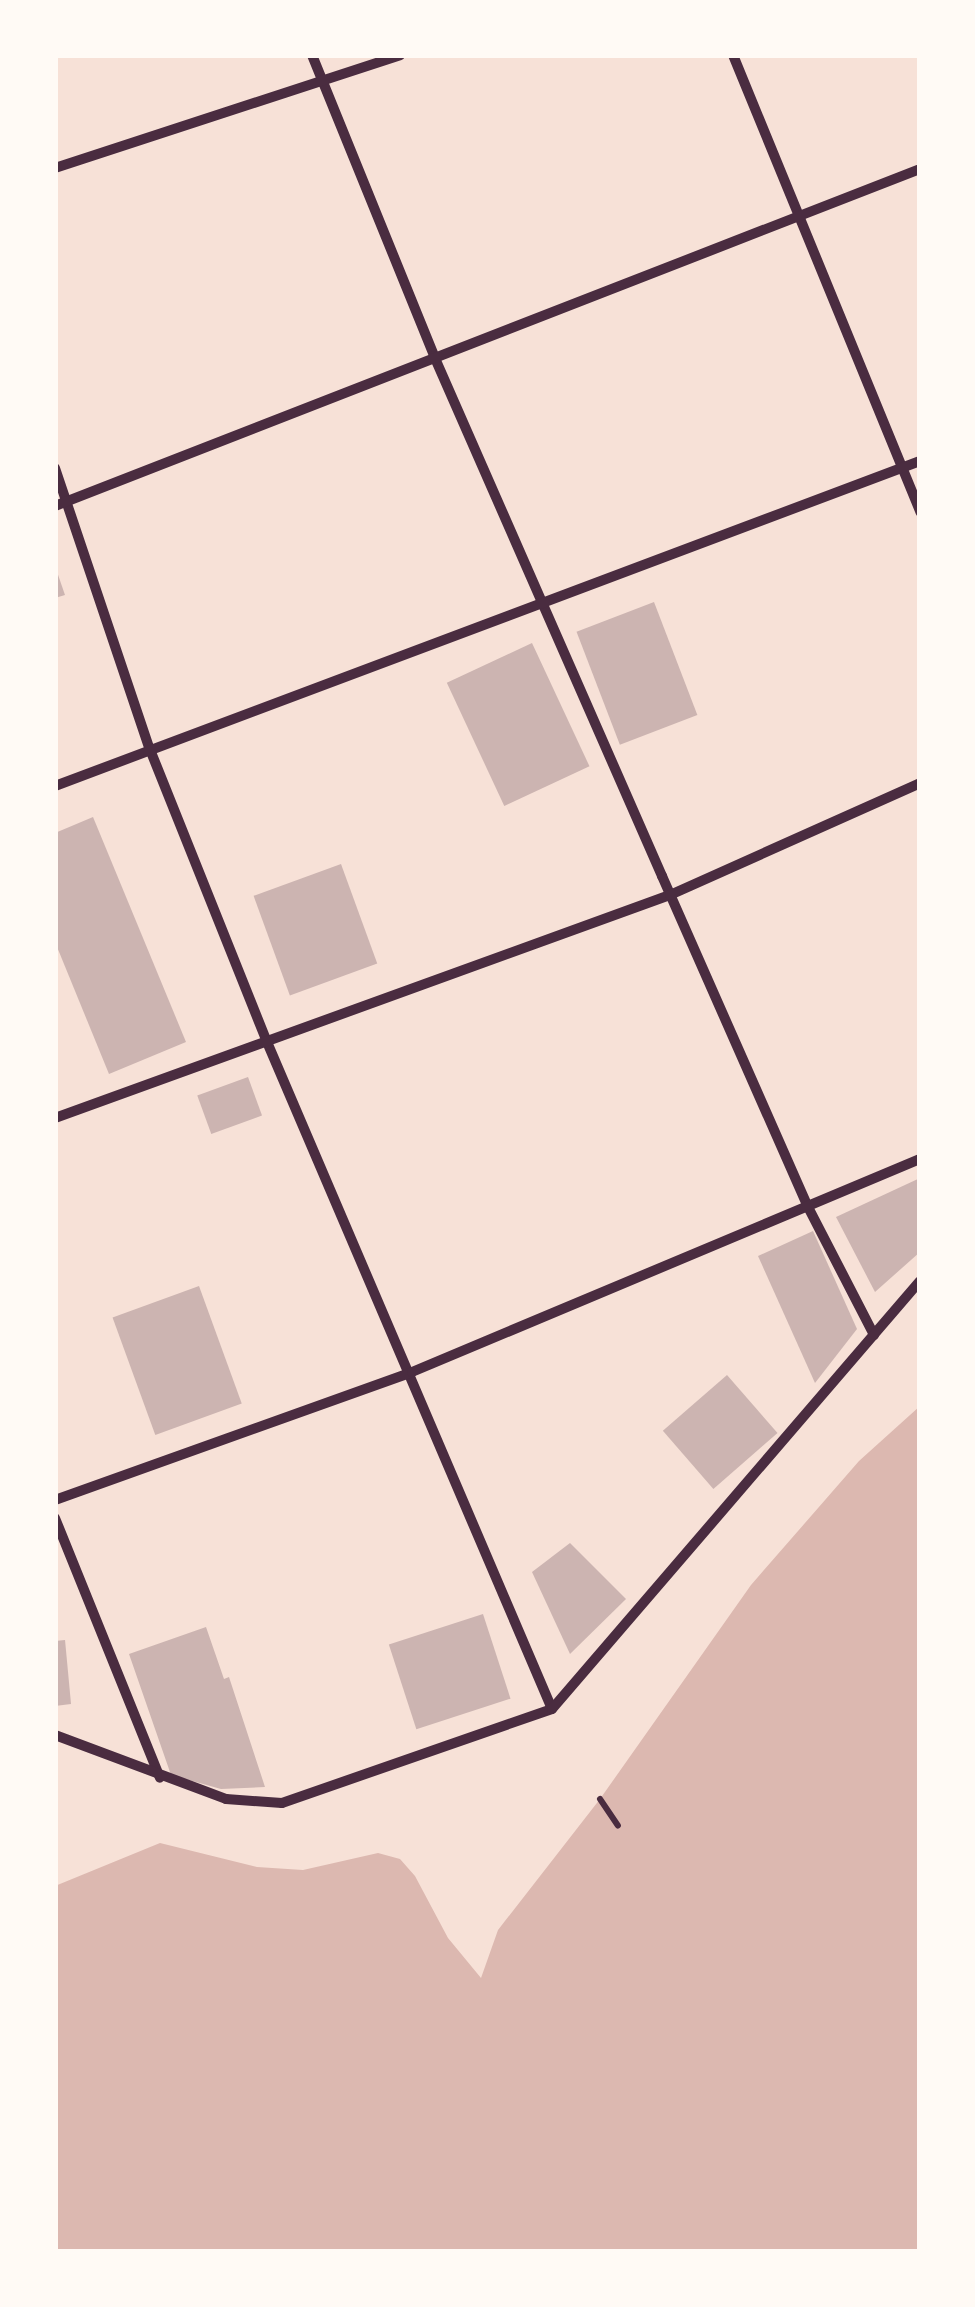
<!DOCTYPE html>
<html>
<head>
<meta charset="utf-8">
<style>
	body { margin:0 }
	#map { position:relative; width:975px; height:2307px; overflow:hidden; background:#f7e1d7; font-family:"Fira Sans Condensed",sans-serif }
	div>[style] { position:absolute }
	.water>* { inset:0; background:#dcb8b0 }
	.building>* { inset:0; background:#ccb4b1; transform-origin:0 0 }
	.path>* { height:6px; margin:-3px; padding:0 3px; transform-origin:3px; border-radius:3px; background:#4a2c40 }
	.minor>* { height:10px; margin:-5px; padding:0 5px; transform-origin:5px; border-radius:5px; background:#4a2c40 }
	span { translate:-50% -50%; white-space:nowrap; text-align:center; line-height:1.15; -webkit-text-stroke:10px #fffaf5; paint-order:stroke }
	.frame { position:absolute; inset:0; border:58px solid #fffaf5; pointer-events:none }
</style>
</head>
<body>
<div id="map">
	<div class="water">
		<i style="clip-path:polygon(920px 1406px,920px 2252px,55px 2252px,55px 1886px,160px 1843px,257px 1867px,303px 1870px,378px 1853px,400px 1859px,415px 1876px,448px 1938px,481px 1978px,498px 1930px,600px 1799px,751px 1585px,859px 1461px)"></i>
	</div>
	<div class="building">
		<i style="clip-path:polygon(55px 566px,65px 595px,55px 598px)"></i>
		<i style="left:654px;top:602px;width:121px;height:83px;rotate:69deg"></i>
		<i style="left:532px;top:643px;width:136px;height:94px;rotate:65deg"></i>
		<i style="clip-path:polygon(93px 817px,186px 1042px,109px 1074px,55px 942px,55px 833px)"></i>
		<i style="left:341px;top:864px;width:106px;height:93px;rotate:70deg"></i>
		<i style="left:248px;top:1077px;width:41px;height:54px;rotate:70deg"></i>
		<i style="clip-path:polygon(920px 1178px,920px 1252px,875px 1292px,836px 1217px)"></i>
		<i style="clip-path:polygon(813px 1231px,857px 1329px,815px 1383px,758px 1256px)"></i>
		<i style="left:199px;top:1286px;width:125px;height:92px;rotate:70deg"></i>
		<i style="left:727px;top:1375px;width:77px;height:85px;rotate:49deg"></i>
		<i style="clip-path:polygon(570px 1543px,626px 1599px,570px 1654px,532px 1572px)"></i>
		<i style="left:483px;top:1614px;width:89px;height:99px;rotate:72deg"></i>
		<i style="clip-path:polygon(206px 1627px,224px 1679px,229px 1677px,265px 1787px,221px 1789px,171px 1775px,129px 1654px)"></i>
		<i style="clip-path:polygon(65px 1640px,71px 1704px,55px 1706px,55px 1641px)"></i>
	</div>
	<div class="path">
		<i style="left:600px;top:1799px;width:32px;rotate:56deg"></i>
	</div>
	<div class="minor">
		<i style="left:312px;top:55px;width:325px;rotate:67.9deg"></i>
		<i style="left:434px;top:356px;width:568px;rotate:66.32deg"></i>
		<i style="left:662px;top:876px;width:362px;rotate:66.2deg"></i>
		<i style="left:808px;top:1207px;width:144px;rotate:62.7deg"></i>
		<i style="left:733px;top:55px;width:494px;rotate:67.7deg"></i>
		<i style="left:55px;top:168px;width:363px;rotate:-18.1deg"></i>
		<i style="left:55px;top:468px;width:294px;rotate:71.4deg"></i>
		<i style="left:149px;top:747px;width:318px;rotate:68.2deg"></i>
		<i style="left:267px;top:1042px;width:725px;rotate:66.86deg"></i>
		<i style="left:55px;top:506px;width:928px;rotate:-21.29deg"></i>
		<i style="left:55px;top:786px;width:924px;rotate:-20.59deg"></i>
		<i style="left:55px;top:1118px;width:654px;rotate:-19.93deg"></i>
		<i style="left:670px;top:895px;width:274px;rotate:-24.1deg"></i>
		<i style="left:55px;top:1500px;width:379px;rotate:-19.7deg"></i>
		<i style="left:412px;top:1372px;width:551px;rotate:-22.75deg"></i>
		<i style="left:55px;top:1518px;width:280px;rotate:68deg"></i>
		<i style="left:55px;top:1735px;width:183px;rotate:20.5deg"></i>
		<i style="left:226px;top:1799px;width:56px;rotate:4.1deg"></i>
		<i style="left:282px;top:1803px;width:286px;rotate:-19.2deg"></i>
		<i style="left:552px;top:1709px;width:564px;rotate:-49.31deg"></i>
	</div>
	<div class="frame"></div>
</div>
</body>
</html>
